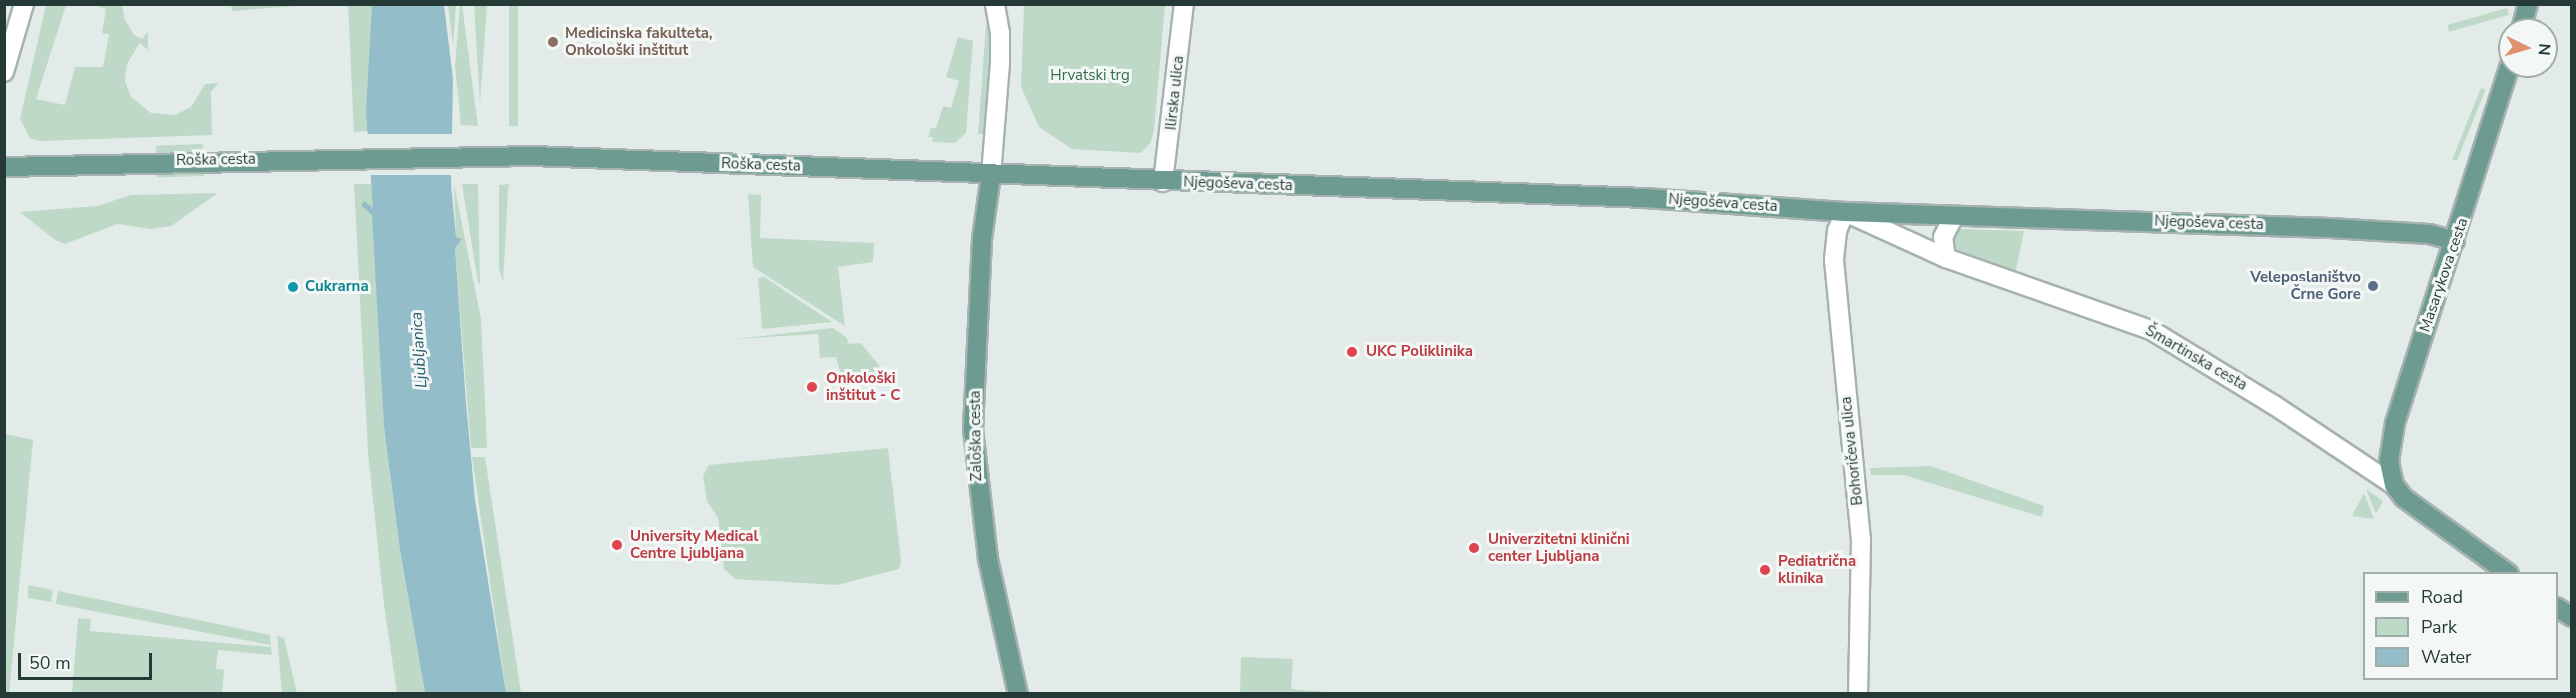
<!DOCTYPE html>
<html>
<head>
<meta charset="utf-8">
<style>
	body { margin:0 }
	#map { position:relative; width:2576px; height:698px; overflow:hidden; background:#e3ebe8; font-family:"Nunito Sans",sans-serif }
	div>[style] { position:absolute }
	.green>* { inset:0; background:#bfd9c8; transform-origin:0 0 }
	.water>* { inset:0; background:#92bdc9 }
	.pier>* { inset:0; background:#e3ebe8; transform-origin:0 0 }
	.roads { filter:drop-shadow(2px 0 #a6b2af) drop-shadow(-2px 0 #a6b2af) drop-shadow(0 2px #a6b2af) drop-shadow(0 -2px #a6b2af) }
	.tertiary>* { height:18px; margin:-9px; padding:0 9px; transform-origin:9px; border-radius:9px; background:#fff }
	.secondary>* { height:18px; margin:-9px; padding:0 9px; transform-origin:9px; border-radius:9px; background:#fff }
	.primary>* { height:18px; margin:-9px; padding:0 9px; transform-origin:9px; border-radius:9px; background:#6d9b92 }
	.dots>* { width:16px; height:16px; translate:-50% -50%; box-sizing:border-box; border:3px solid #f3f8f6; border-radius:50% }
	span { translate:-50% -50%; white-space:nowrap; text-align:center; line-height:1.15; -webkit-text-stroke:6px #f3f8f6; paint-order:stroke }
	.education-label { font-size:15px; color:#785e54; font-weight:700 }
	.left { translate:0 -50%; text-align:left }
	.park-label { font-size:15px; color:#346c4d }
	.street-label { font-size:15px; color:#253a36 }
	.service-label { font-size:15px; color:#4e5e75; font-weight:700 }
	.right { translate:-100% -50%; text-align:right }
	.culture-label { font-size:15px; color:#0d838f; font-weight:700 }
	.health-label { font-size:15px; color:#be3a42; font-weight:700 }
	.water-label { font-size:16px; color:#275e6f; font-style:italic }
	.frame { position:absolute; inset:0; border:6px solid #253a36; pointer-events:none }
	.legend { position:absolute; left:2363px; top:572px; width:195px; height:108px; box-sizing:border-box; background:#f3f8f6; border:2px solid #a1aca9; margin:0; padding:8px 10px; list-style:none; font-size:18px; color:#253a36 }
	.legend li { display:flex; align-items:center; gap:12px; height:30px }
	.legend b { width:30px; border:2px solid #a1aca9 }
	.north { position:absolute; left:2498px; top:18px; width:60px; height:60px; box-sizing:border-box; background:#f3f8f6; border:2px solid #a1aca9; border-radius:50%; rotate:95deg; font-size:16px; font-weight:700; line-height:24px; text-align:center; color:#253a36 }
	.north::after { content:''; display:block; margin:auto; width:21px; height:27px; background:#e0906c; clip-path:polygon(50% 0,100% 100%,50% 72%,0 100%) }
	.scale { position:absolute; left:18px; top:653px; width:134px; height:27px; box-sizing:border-box; border:3px solid #253a36; border-top:0; padding-left:8px; font-size:18px; line-height:21px; white-space:nowrap; color:#253a36; -webkit-text-stroke:4px #f3f8f6; paint-order:stroke }
</style>
</head>
<body>
<div id="map">
	<div class="green">
		<i style="clip-path:polygon(321px 4px,232px 11px,231px 5px,231px 4px)"></i>
		<i style="clip-path:polygon(46px 5px,66px 5px,36px 99px,65px 105px,75px 67px,103px 67px,109px 34px,102px 33px,106px 9px,95px 5px,122px 5px,125px 20px,134px 35px,142px 39px,148px 32px,148px 50px,140px 43px,127px 64px,125px 81px,131px 97px,151px 113px,175px 115px,191px 107px,205px 84px,218px 83px,211px 92px,212px 135px,40px 141px,30px 138px,20px 119px)"></i>
		<i style="clip-path:polygon(348px 5px,372px 5px,368px 131px,354px 132px)"></i>
		<i style="clip-path:polygon(448px 5px,456px 5px,453px 45px)"></i>
		<i style="clip-path:polygon(460px 5px,462px 5px,478px 126px,461px 125px,455px 66px)"></i>
		<i style="clip-path:polygon(474px 5px,487px 5px,480px 103px)"></i>
		<i style="left:509px;top:5px;width:9px;height:121px"></i>
		<i style="clip-path:polygon(1024px 5px,1165px 5px,1154px 130px,1151px 142px,1141px 153px,1072px 149px,1039px 127px,1021px 87px)"></i>
		<i style="left:2507px;top:8px;width:7px;height:62px;rotate:74deg"></i>
		<i style="clip-path:polygon(990px 24px,993px 43px,986px 134px,978px 134px,986px 25px)"></i>
		<i style="clip-path:polygon(958px 37px,973px 41px,966px 133px,955px 143px,932px 142px,933px 137px,928px 137px,931px 128px,936px 128px,943px 106px,951px 108px,959px 81px,946px 77px)"></i>
		<i style="left:2481px;top:88px;width:5px;height:77px;rotate:22deg"></i>
		<i style="left:203px;top:144px;width:32px;height:47px;rotate:88deg"></i>
		<i style="clip-path:polygon(354px 184px,372px 184px,384px 427px,400px 550px,425px 693px,397px 693px,384px 605px,368px 453px)"></i>
		<i style="clip-path:polygon(454px 184px,481px 319px,487px 448px,471px 448px,455px 248px,462px 239px,456px 238px)"></i>
		<i style="clip-path:polygon(462px 184px,478px 184px,480px 284px,478px 282px)"></i>
		<i style="clip-path:polygon(509px 184px,508px 192px,503px 282px,499px 269px,499px 185px)"></i>
		<i style="clip-path:polygon(218px 193px,171px 226px,151px 229px,117px 224px,65px 244px,55px 240px,20px 212px,97px 206px,131px 195px)"></i>
		<i style="clip-path:polygon(748px 194px,761px 195px,760px 238px,874px 243px,873px 262px,838px 267px,845px 326px,753px 267px)"></i>
		<i style="clip-path:polygon(1959px 229px,2024px 231px,2015px 275px,1954px 254px,1950px 247px)"></i>
		<i style="clip-path:polygon(764px 277px,832px 322px,762px 329px,758px 278px)"></i>
		<i style="clip-path:polygon(833px 328px,847px 338px,848px 344px,861px 343px,884px 372px,841px 374px,836px 357px,820px 358px,818px 334px,734px 339px)"></i>
		<i style="clip-path:polygon(5px 434px,33px 440px,9px 694px,4px 693px)"></i>
		<i style="clip-path:polygon(888px 448px,901px 561px,899px 569px,837px 585px,735px 579px,724px 569px,718px 518px,707px 501px,703px 476px,709px 465px)"></i>
		<i style="clip-path:polygon(472px 457px,485px 457px,521px 693px,506px 693px)"></i>
		<i style="clip-path:polygon(1931px 466px,2044px 506px,2042px 517px,1904px 475px,1871px 475px,1870px 468px)"></i>
		<i style="clip-path:polygon(2366px 489px,2383px 501px,2376px 514px)"></i>
		<i style="clip-path:polygon(2364px 493px,2374px 519px,2352px 516px)"></i>
		<i style="clip-path:polygon(28px 585px,53px 590px,51px 602px,28px 598px)"></i>
		<i style="clip-path:polygon(58px 591px,270px 635px,271px 645px,56px 604px)"></i>
		<i style="clip-path:polygon(78px 618px,91px 619px,90px 631px,271px 647px,272px 655px,218px 650px,216px 669px,224px 670px,222px 693px,72px 693px)"></i>
		<i style="clip-path:polygon(277px 636px,284px 638px,297px 693px,282px 693px)"></i>
		<i style="clip-path:polygon(1241px 657px,1293px 659px,1291px 689px,1339px 693px,1240px 693px)"></i>
	</div>
	<div class="water">
		<i style="clip-path:polygon(372px 5px,444px 5px,453px 79px,451px 184px,456px 237px,462px 239px,455px 248px,466px 403px,475px 500px,506px 693px,425px 693px,400px 550px,384px 427px,372px 215px,361px 205px,364px 201px,373px 208px,366px 112px)"></i>
	</div>
	<div class="pier">
		<i style="left:454px;top:134px;width:41px;height:88px;rotate:90deg"></i>
	</div>
	<div class="roads">
		<div class="tertiary">
			<i style="left:4px;top:72px;width:71px;rotate:-73.6deg"></i>
			<i style="left:991px;top:175px;width:113px;rotate:-85.4deg"></i>
			<i style="left:1000px;top:62px;width:29px;rotate:-90deg"></i>
			<i style="left:1000px;top:33px;width:29px;rotate:-100deg"></i>
			<i style="left:1845px;top:212px;width:21px;rotate:113deg"></i>
			<i style="left:1837px;top:231px;width:29px;rotate:96deg"></i>
			<i style="left:1834px;top:260px;width:281px;rotate:84.5deg"></i>
			<i style="left:1861px;top:540px;width:154px;rotate:91.1deg"></i>
		</div>
		<div class="secondary">
			<i style="left:1163px;top:182px;width:179px;rotate:-83.3deg"></i>
			<i style="left:1845px;top:212px;width:111px;rotate:24.5deg"></i>
			<i style="left:1946px;top:258px;width:217px;rotate:19.4deg"></i>
			<i style="left:2151px;top:330px;width:144px;rotate:31.4deg"></i>
			<i style="left:2274px;top:405px;width:144px;rotate:33.7deg"></i>
			<i style="left:1946px;top:258px;width:21px;rotate:-98deg"></i>
			<i style="left:1943px;top:237px;width:24px;rotate:-62deg"></i>
		</div>
		<div class="primary">
			<i style="left:2521px;top:30px;width:27px;rotate:-75deg"></i>
			<i style="left:4px;top:167px;width:528px;rotate:-1.19deg"></i>
			<i style="left:532px;top:156px;width:1114px;rotate:2.16deg"></i>
			<i style="left:1645px;top:198px;width:200px;rotate:4deg"></i>
			<i style="left:1845px;top:212px;width:485px;rotate:1.9deg"></i>
			<i style="left:2330px;top:228px;width:99px;rotate:3.5deg"></i>
			<i style="left:2429px;top:234px;width:27px;rotate:15deg"></i>
			<i style="left:991px;top:175px;width:65px;rotate:98deg"></i>
			<i style="left:982px;top:239px;width:190px;rotate:92.7deg"></i>
			<i style="left:973px;top:429px;width:131px;rotate:83.4deg"></i>
			<i style="left:988px;top:559px;width:138px;rotate:77.5deg"></i>
			<i style="left:2509px;top:574px;width:130px;rotate:-144.1deg"></i>
			<i style="left:2404px;top:498px;width:16px;rotate:-128deg"></i>
			<i style="left:2394px;top:485px;width:25px;rotate:-102deg"></i>
			<i style="left:2389px;top:461px;width:38px;rotate:-81deg"></i>
			<i style="left:2395px;top:423px;width:376px;rotate:-72.2deg"></i>
			<i style="left:2556px;top:607px;width:19px;rotate:32deg"></i>
		</div>
	</div>
	<div class="dots">
		<i style="left:553px;top:42px;background:#8d6e63"></i>
		<i style="left:2373px;top:286px;background:#5c6f8a"></i>
		<i style="left:293px;top:287px;background:#0f9aa8"></i>
		<i style="left:1352px;top:352px;background:#e0444e"></i>
		<i style="left:812px;top:387px;background:#e0444e"></i>
		<i style="left:617px;top:545px;background:#e0444e"></i>
		<i style="left:1474px;top:548px;background:#e0444e"></i>
		<i style="left:1765px;top:570px;background:#e0444e"></i>
	</div>
	<div class="education-label">
		<span class="left" style="left:565px;top:42px">Medicinska fakulteta,<br>Onkološki inštitut</span>
	</div>
	<div class="park-label">
		<span style="left:1090px;top:76px">Hrvatski trg</span>
	</div>
	<div class="street-label">
		<span style="left:1175px;top:93px;rotate:-84deg">Ilirska ulica</span>
		<span style="left:216px;top:160px;rotate:-1deg">Roška cesta</span>
		<span style="left:761px;top:165px;rotate:2deg">Roška cesta</span>
		<span style="left:1238px;top:184px;rotate:2deg">Njegoševa cesta</span>
		<span style="left:1723px;top:203px;rotate:4deg">Njegoševa cesta</span>
		<span style="left:2209px;top:223px;rotate:2deg">Njegoševa cesta</span>
		<span style="left:2444px;top:275px;rotate:-71deg">Masarykova cesta</span>
		<span style="left:2196px;top:358px;rotate:30deg">Šmartinska cesta</span>
		<span style="left:976px;top:436px;rotate:-91deg">Zaloška cesta</span>
		<span style="left:1852px;top:451px;rotate:-96deg">Bohoričeva ulica</span>
	</div>
	<div class="service-label">
		<span class="right" style="left:2361px;top:286px">Veleposlaništvo<br>Črne Gore</span>
	</div>
	<div class="culture-label">
		<span class="left" style="left:305px;top:287px">Cukrarna</span>
	</div>
	<div class="health-label">
		<span class="left" style="left:1366px;top:352px">UKC Poliklinika</span>
		<span class="left" style="left:826px;top:387px">Onkološki<br>inštitut - C</span>
		<span class="left" style="left:630px;top:545px">University Medical<br>Centre Ljubljana</span>
		<span class="left" style="left:1488px;top:548px">Univerzitetni klinični<br>center Ljubljana</span>
		<span class="left" style="left:1778px;top:570px">Pediatrična<br>klinika</span>
	</div>
	<div class="water-label">
		<span style="left:419px;top:350px;rotate:-94deg">Ljubljanica</span>
	</div>
	<div class="frame"></div>
	<ul class="legend">
	<li><b style="height:8px;background:#6d9b92"></b>Road</li>
	<li><b style="height:16px;background:#bfd9c8"></b>Park</li>
	<li><b style="height:16px;background:#92bdc9"></b>Water</li>
	</ul>
	<div class="north">N</div>
	<div class="scale">50 m</div>
</div>
</body>
</html>
